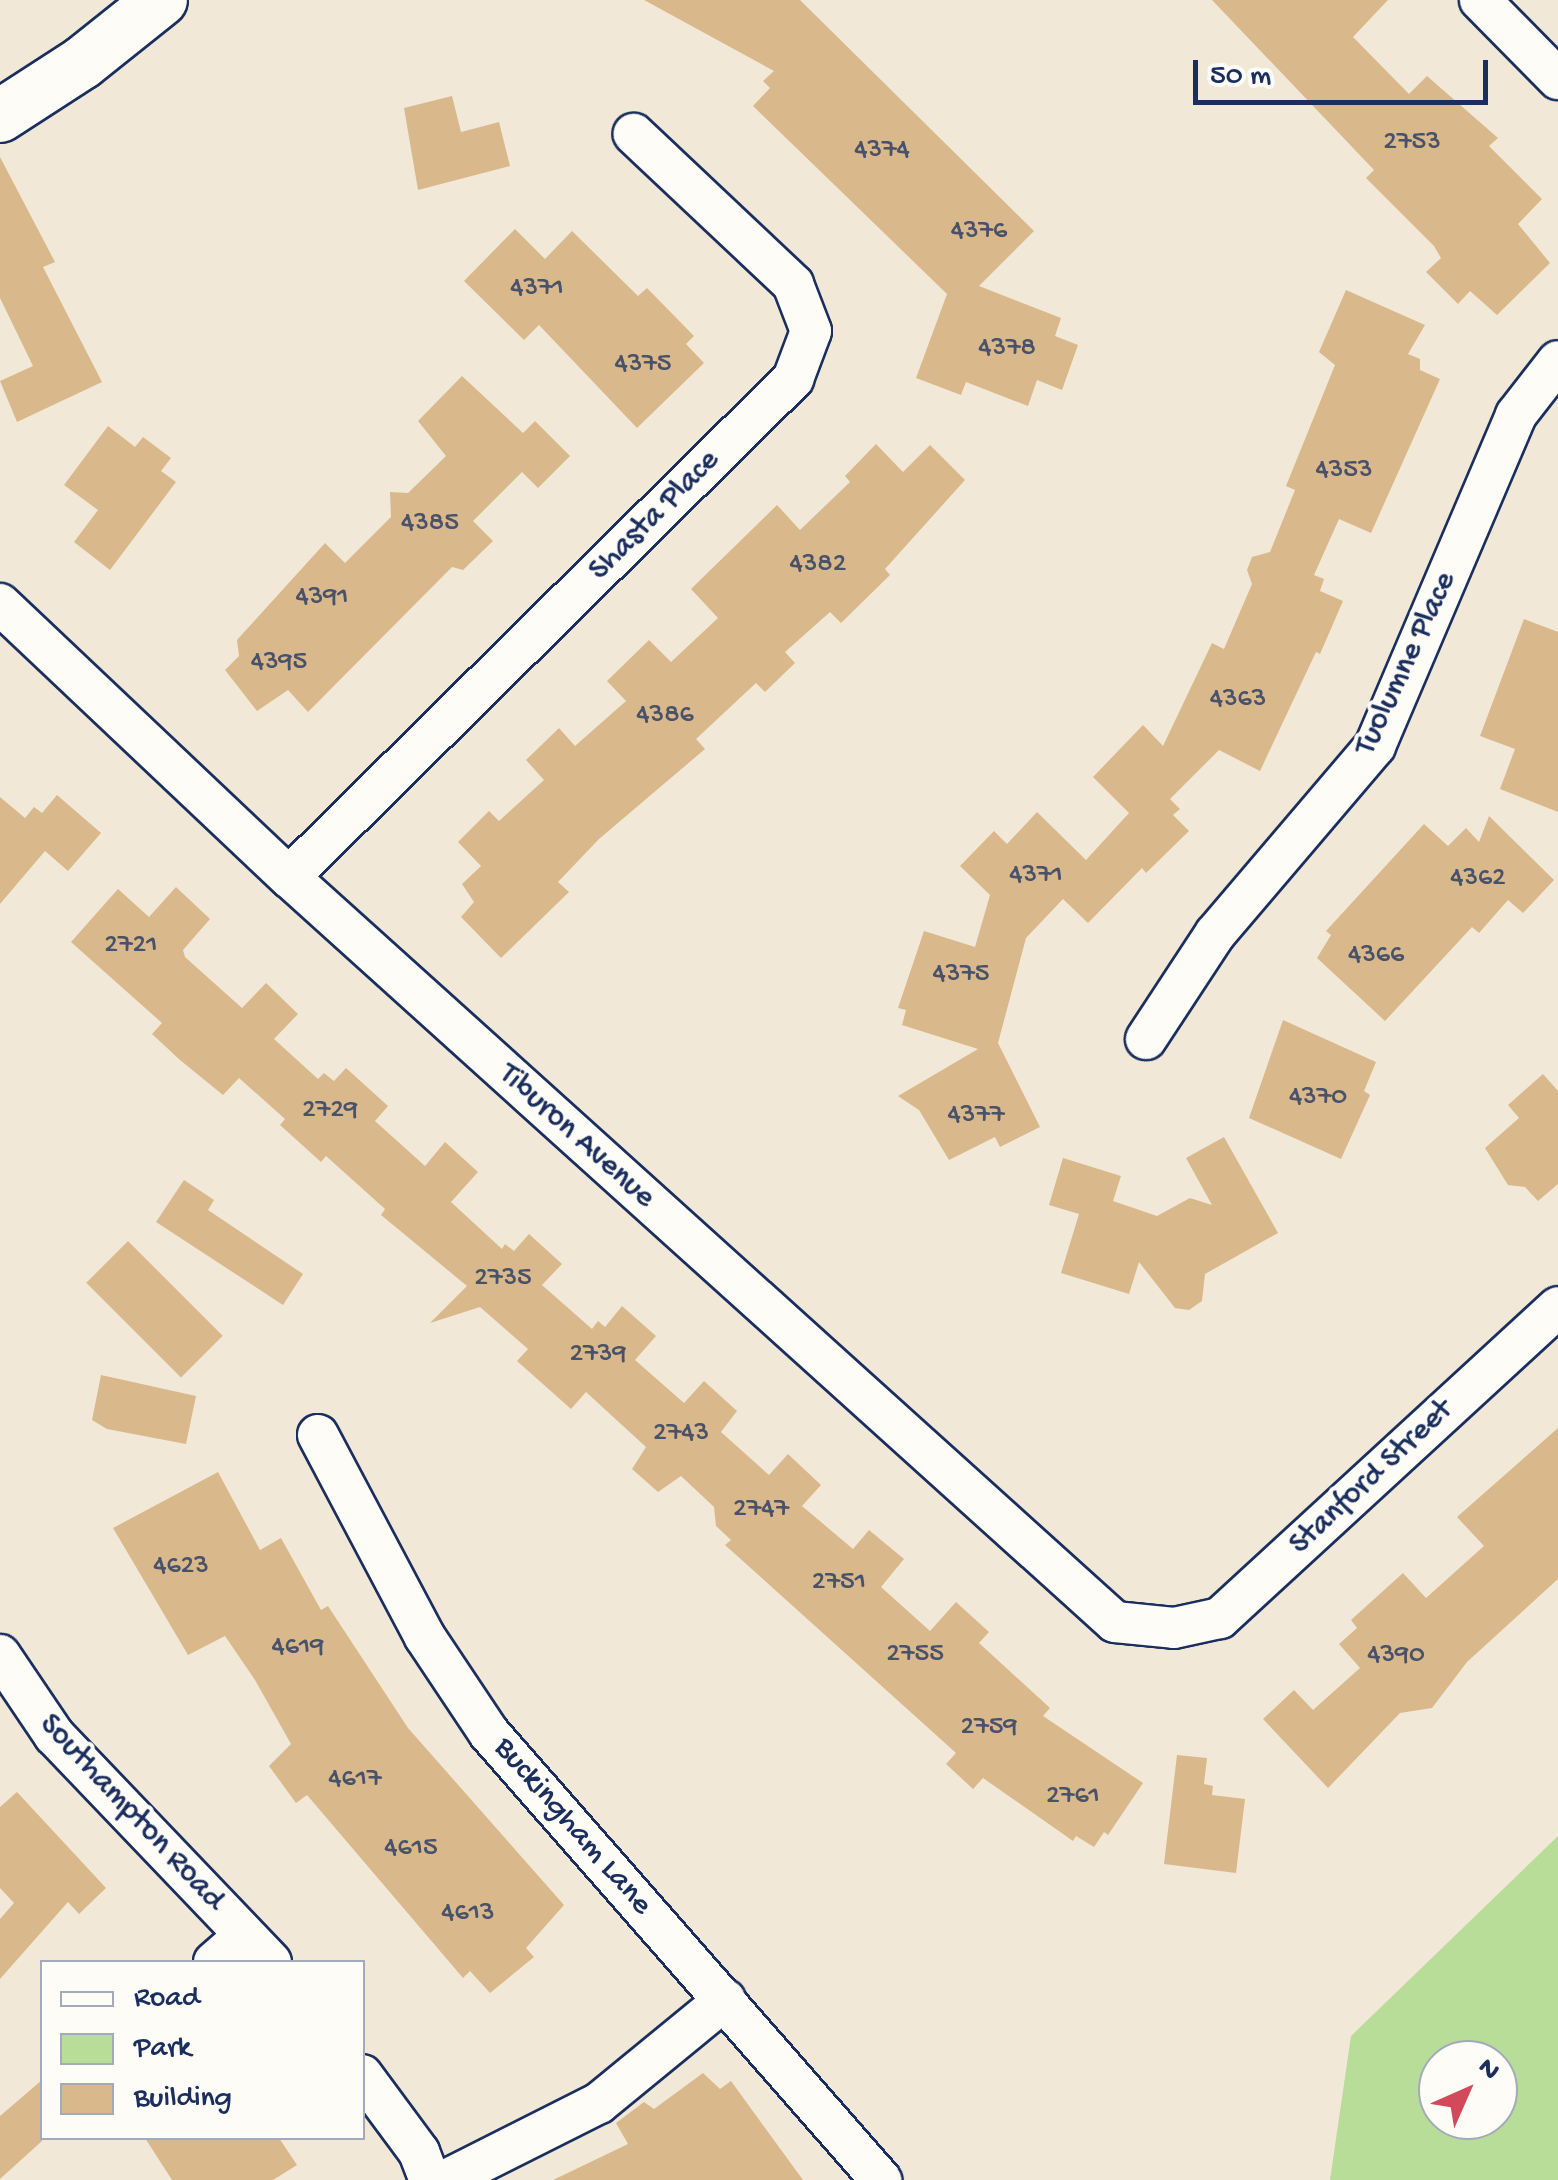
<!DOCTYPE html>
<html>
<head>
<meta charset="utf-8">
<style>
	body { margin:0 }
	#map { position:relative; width:1558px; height:2180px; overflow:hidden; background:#f2e8d7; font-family:"Gochi Hand",sans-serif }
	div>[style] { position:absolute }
	.green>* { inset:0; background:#b7dd98 }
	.building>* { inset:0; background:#d9b98c; transform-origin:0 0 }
	.roads { filter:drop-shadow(2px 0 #1b2f5e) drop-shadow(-2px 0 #1b2f5e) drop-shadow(0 2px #1b2f5e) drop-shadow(0 -2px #1b2f5e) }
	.minor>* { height:40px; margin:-20px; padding:0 20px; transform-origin:20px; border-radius:20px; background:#fdfcf7 }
	.major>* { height:52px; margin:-26px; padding:0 26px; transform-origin:26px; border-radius:26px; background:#fdfcf7 }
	span { translate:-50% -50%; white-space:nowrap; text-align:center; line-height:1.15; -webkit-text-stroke:8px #fdfcf7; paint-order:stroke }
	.number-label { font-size:28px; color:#4a526a }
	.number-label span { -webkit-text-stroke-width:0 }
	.street-label { font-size:32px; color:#1b2f5e }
	.legend { position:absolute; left:40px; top:1960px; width:325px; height:180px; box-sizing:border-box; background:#fdfcf7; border:2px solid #a3aaba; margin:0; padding:12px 18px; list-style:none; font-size:30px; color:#1b2f5e }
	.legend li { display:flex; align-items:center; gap:20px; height:50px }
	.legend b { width:50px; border:2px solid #a3aaba }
	.north { position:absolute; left:1418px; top:2040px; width:100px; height:100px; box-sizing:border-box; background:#fdfcf7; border:2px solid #a3aaba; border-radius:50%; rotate:45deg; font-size:28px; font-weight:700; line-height:40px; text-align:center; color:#1b2f5e }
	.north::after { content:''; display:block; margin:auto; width:35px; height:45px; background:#d1495b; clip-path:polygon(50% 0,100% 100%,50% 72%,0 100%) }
	.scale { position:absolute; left:1193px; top:60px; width:295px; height:45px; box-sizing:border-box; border:5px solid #1b2f5e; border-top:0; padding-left:12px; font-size:30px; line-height:35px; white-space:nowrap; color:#1b2f5e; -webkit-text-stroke:8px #fdfcf7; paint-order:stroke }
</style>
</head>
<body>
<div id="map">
	<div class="green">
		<i style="clip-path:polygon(evenodd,1558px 1836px,1558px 2180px,1330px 2180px,1351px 2036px,1558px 1836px,1438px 2060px,1498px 2060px,1498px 2120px,1438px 2120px,1438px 2060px)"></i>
	</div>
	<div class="building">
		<i style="clip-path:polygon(644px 0,800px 0,1034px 231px,979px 286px,1061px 318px,1055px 336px,1078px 345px,1062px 390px,1037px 380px,1028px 406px,966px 382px,961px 395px,916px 378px,947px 294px,753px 106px,770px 88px,763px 81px,774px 71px)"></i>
		<i style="clip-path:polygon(1212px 0,1388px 0,1353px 37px,1409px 94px,1427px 76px,1498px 138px,1489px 146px,1542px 199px,1518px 224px,1550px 263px,1497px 315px,1470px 291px,1458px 304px,1426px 272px,1441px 258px,1434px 246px,1366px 178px,1374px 170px)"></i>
		<i style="clip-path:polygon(452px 96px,461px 132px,499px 122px,510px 166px,418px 190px,404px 108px)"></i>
		<i style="clip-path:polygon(0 157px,55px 262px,43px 267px,102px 382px,17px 422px,0 381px,33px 366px,0 298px)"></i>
		<i style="clip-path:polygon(515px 229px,545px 259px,572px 231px,638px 296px,647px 288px,694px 336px,686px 344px,704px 363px,637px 428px,539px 325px,524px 340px,464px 281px)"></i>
		<i style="clip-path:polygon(1346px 290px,1425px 325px,1408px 354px,1420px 359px,1420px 370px,1440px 379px,1371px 533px,1339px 519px,1314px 575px,1324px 579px,1320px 591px,1343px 601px,1320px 654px,1316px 652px,1260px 771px,1219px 750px,1170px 799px,1180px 809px,1173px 815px,1189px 831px,1146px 873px,1142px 868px,1088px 923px,1063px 899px,1026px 938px,998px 1043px,1040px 1127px,1000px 1147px,995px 1137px,949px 1160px,919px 1110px,898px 1096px,978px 1049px,902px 1025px,906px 1010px,898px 1008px,924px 931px,975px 947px,990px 895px,960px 866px,994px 831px,1007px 844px,1037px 812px,1086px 860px,1129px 813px,1093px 777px,1143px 725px,1163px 746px,1212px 643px,1224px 649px,1252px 584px,1247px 570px,1252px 557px,1270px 552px,1295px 490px,1286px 486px,1335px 365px,1319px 352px)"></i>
		<i style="clip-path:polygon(462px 376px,523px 433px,535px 421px,570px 456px,538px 488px,522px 472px,473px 521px,493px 541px,463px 570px,452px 567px,308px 712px,288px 690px,257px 711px,225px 670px,239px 656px,237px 640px,325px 543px,345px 563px,391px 517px,390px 492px,408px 493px,446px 456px,418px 421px)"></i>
		<i style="clip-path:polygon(108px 426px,135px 447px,143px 437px,171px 458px,161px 471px,176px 482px,110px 570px,74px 542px,98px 510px,64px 485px)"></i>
		<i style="clip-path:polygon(876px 444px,903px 472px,930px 445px,965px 480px,885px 569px,890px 575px,841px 623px,830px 612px,785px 652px,795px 663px,765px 692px,756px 683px,696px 739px,705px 749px,599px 839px,558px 882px,569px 892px,501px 958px,461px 917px,474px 902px,462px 884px,481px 866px,458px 842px,489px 811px,499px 821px,544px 780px,526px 760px,559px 728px,575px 746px,626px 701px,607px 681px,649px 640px,671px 662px,718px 618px,691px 589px,777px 505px,800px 530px,850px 482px,845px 476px)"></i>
		<i style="clip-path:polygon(1524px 619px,1558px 632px,1558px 812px,1500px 789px,1515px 749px,1480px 736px)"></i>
		<i style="clip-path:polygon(57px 795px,101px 833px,68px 871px,45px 851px,0 904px,0 797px,25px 818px,34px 807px,42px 813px)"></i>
		<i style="clip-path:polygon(1489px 816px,1554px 880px,1523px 913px,1508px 900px,1479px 933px,1472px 927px,1385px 1021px,1317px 958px,1331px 935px,1326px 931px,1424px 824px,1448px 846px,1466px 828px,1479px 842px)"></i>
		<i style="clip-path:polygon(176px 887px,210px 919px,183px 950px,185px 957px,242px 1008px,266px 983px,298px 1014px,274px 1039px,318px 1079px,324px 1073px,334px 1081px,346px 1068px,388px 1106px,375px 1121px,425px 1166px,445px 1142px,478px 1172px,451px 1202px,502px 1249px,505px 1244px,514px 1251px,529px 1234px,562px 1264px,542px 1285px,592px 1329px,598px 1321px,605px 1327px,622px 1306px,656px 1336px,635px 1360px,684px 1403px,704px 1381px,737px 1411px,721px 1432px,769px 1475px,788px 1454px,821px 1485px,802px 1506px,853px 1549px,869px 1530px,904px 1559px,881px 1587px,930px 1631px,956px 1602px,989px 1632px,979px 1643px,1050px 1708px,1043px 1716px,1143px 1783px,1108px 1835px,1104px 1832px,1094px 1847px,1076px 1836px,1073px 1841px,983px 1778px,973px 1789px,946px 1764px,956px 1753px,725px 1545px,731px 1540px,716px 1526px,714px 1507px,681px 1476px,658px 1492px,632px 1469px,646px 1447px,586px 1392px,571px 1409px,517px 1361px,528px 1349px,480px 1307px,430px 1323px,467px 1286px,381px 1215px,385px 1209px,326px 1156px,321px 1162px,280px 1125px,285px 1119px,239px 1078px,223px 1095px,180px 1060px,152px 1034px,162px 1023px,71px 942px,118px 889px,149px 917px)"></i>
		<i style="clip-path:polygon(1283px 1020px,1376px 1062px,1364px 1091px,1370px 1095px,1341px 1159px,1249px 1118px)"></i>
		<i style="clip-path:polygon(1543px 1074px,1558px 1091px,1558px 1184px,1538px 1201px,1525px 1187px,1508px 1185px,1485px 1148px,1519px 1118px,1508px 1105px)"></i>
		<i style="clip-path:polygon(1224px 1137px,1278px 1233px,1205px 1274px,1202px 1301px,1189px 1310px,1175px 1308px,1139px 1262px,1129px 1294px,1061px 1273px,1079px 1214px,1049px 1205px,1063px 1158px,1121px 1176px,1113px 1201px,1157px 1216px,1190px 1198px,1212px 1205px,1186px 1158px)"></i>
		<i style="clip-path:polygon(184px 1180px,214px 1200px,208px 1210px,303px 1274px,283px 1305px,156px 1222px)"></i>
		<i style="left:128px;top:1241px;width:134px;height:59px;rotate:45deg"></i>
		<i style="clip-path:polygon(101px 1375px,196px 1396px,186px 1444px,107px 1429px,92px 1420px)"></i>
		<i style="clip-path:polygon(1558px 1428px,1558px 1579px,1467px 1662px,1432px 1708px,1400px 1713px,1328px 1788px,1263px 1719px,1294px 1690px,1313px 1710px,1360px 1668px,1339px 1644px,1357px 1628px,1351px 1620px,1403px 1573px,1426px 1598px,1484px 1546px,1457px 1517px)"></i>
		<i style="clip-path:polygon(218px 1472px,260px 1550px,281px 1538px,321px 1610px,328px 1606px,408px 1728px,564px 1905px,526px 1948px,534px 1957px,490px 1993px,470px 1971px,463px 1978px,307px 1795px,296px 1803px,269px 1766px,291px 1744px,255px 1680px,225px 1636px,188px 1655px,113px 1528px)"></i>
		<i style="clip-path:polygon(1177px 1755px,1207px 1758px,1204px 1784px,1213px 1786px,1212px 1795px,1245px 1799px,1236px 1873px,1164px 1864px)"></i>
		<i style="clip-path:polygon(17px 1792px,106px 1888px,79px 1914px,68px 1902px,0 1979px,0 1919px,14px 1903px,0 1888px,0 1807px)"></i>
		<i style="clip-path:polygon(703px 2073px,720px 2089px,731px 2081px,803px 2180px,553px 2180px,628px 2144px,616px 2123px,644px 2102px,654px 2109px)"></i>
		<i style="clip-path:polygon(42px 2080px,42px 2141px,0 2179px,0 2116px)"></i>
		<i style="clip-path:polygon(145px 2138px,279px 2138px,297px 2165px,273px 2180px,172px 2180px)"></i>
	</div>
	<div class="roads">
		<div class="minor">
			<i style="left:1480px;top:0;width:111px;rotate:45.4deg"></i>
			<i style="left:0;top:604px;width:398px;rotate:43.4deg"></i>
			<i style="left:289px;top:877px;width:1112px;rotate:42.05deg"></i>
			<i style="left:1115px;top:1622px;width:59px;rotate:5.8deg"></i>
			<i style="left:1174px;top:1628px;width:47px;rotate:-12.3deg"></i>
			<i style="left:1220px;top:1618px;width:459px;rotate:-42.6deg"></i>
			<i style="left:289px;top:877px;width:709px;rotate:-44.66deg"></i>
			<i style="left:793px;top:379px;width:51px;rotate:-69.4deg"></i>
			<i style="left:811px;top:331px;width:50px;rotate:-111deg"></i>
			<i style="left:793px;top:284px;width:219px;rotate:-136.7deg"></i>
			<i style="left:1146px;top:1039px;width:126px;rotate:-56.7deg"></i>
			<i style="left:1215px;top:934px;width:247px;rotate:-49.6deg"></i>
			<i style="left:1375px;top:746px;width:360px;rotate:-66.9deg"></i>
			<i style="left:1516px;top:415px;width:68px;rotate:-52.1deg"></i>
			<i style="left:318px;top:1435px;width:229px;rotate:62.1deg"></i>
			<i style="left:425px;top:1637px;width:115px;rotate:56.3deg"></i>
			<i style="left:489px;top:1733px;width:595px;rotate:48.75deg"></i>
			<i style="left:0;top:1655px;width:97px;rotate:56deg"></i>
			<i style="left:54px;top:1735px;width:314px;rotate:46.3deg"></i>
			<i style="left:214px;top:1962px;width:40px;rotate:-41deg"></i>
			<i style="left:362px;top:2075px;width:96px;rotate:53.5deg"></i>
			<i style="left:419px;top:2152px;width:30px;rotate:69deg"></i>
			<i style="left:446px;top:2180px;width:171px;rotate:-26.7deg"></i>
			<i style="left:599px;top:2103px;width:163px;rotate:-39.3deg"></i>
		</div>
		<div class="major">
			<i style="left:0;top:116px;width:98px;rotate:-32.9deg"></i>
			<i style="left:82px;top:63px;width:101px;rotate:-38.6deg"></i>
		</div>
	</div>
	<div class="number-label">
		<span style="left:1412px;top:143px">2753</span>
		<span style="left:882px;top:151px">4374</span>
		<span style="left:979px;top:232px">4376</span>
		<span style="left:537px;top:289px">4371</span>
		<span style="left:1007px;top:349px">4378</span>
		<span style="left:643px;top:365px">4375</span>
		<span style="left:1344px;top:471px">4353</span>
		<span style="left:430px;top:524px">4385</span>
		<span style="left:818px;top:565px">4382</span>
		<span style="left:322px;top:598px">4391</span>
		<span style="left:279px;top:663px">4395</span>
		<span style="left:1238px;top:700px">4363</span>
		<span style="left:665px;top:716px">4386</span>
		<span style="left:1036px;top:876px">4371</span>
		<span style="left:1478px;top:879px">4362</span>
		<span style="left:131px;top:946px">2721</span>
		<span style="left:1376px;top:956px">4366</span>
		<span style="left:961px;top:975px">4375</span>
		<span style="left:1318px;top:1098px">4370</span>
		<span style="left:330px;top:1111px">2729</span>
		<span style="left:976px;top:1116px">4377</span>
		<span style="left:503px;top:1279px">2735</span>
		<span style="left:598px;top:1355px">2739</span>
		<span style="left:681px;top:1434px">2743</span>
		<span style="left:761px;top:1510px">2747</span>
		<span style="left:181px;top:1567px">4623</span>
		<span style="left:839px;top:1583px">2751</span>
		<span style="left:298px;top:1648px">4619</span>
		<span style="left:915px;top:1655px">2755</span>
		<span style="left:1396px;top:1656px">4390</span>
		<span style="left:989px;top:1728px">2759</span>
		<span style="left:355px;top:1780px">4617</span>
		<span style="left:1073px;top:1797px">2761</span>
		<span style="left:411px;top:1849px">4615</span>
		<span style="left:468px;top:1914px">4613</span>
	</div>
	<div class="street-label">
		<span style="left:655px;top:516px;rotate:-45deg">Shasta Place</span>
		<span style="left:1407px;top:664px;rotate:-65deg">Tuolumne Place</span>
		<span style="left:576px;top:1137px;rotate:42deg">Tiburon Avenue</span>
		<span style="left:1372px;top:1478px;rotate:-43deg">Stanford Street</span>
		<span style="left:131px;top:1813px;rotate:47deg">Southampton Road</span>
		<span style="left:572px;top:1827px;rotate:49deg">Buckingham Lane</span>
	</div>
	<ul class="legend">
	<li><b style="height:12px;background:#fdfcf7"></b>Road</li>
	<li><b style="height:28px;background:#b7dd98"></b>Park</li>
	<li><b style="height:28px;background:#d9b98c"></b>Building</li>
	</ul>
	<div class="north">N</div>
	<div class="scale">50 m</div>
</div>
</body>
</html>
